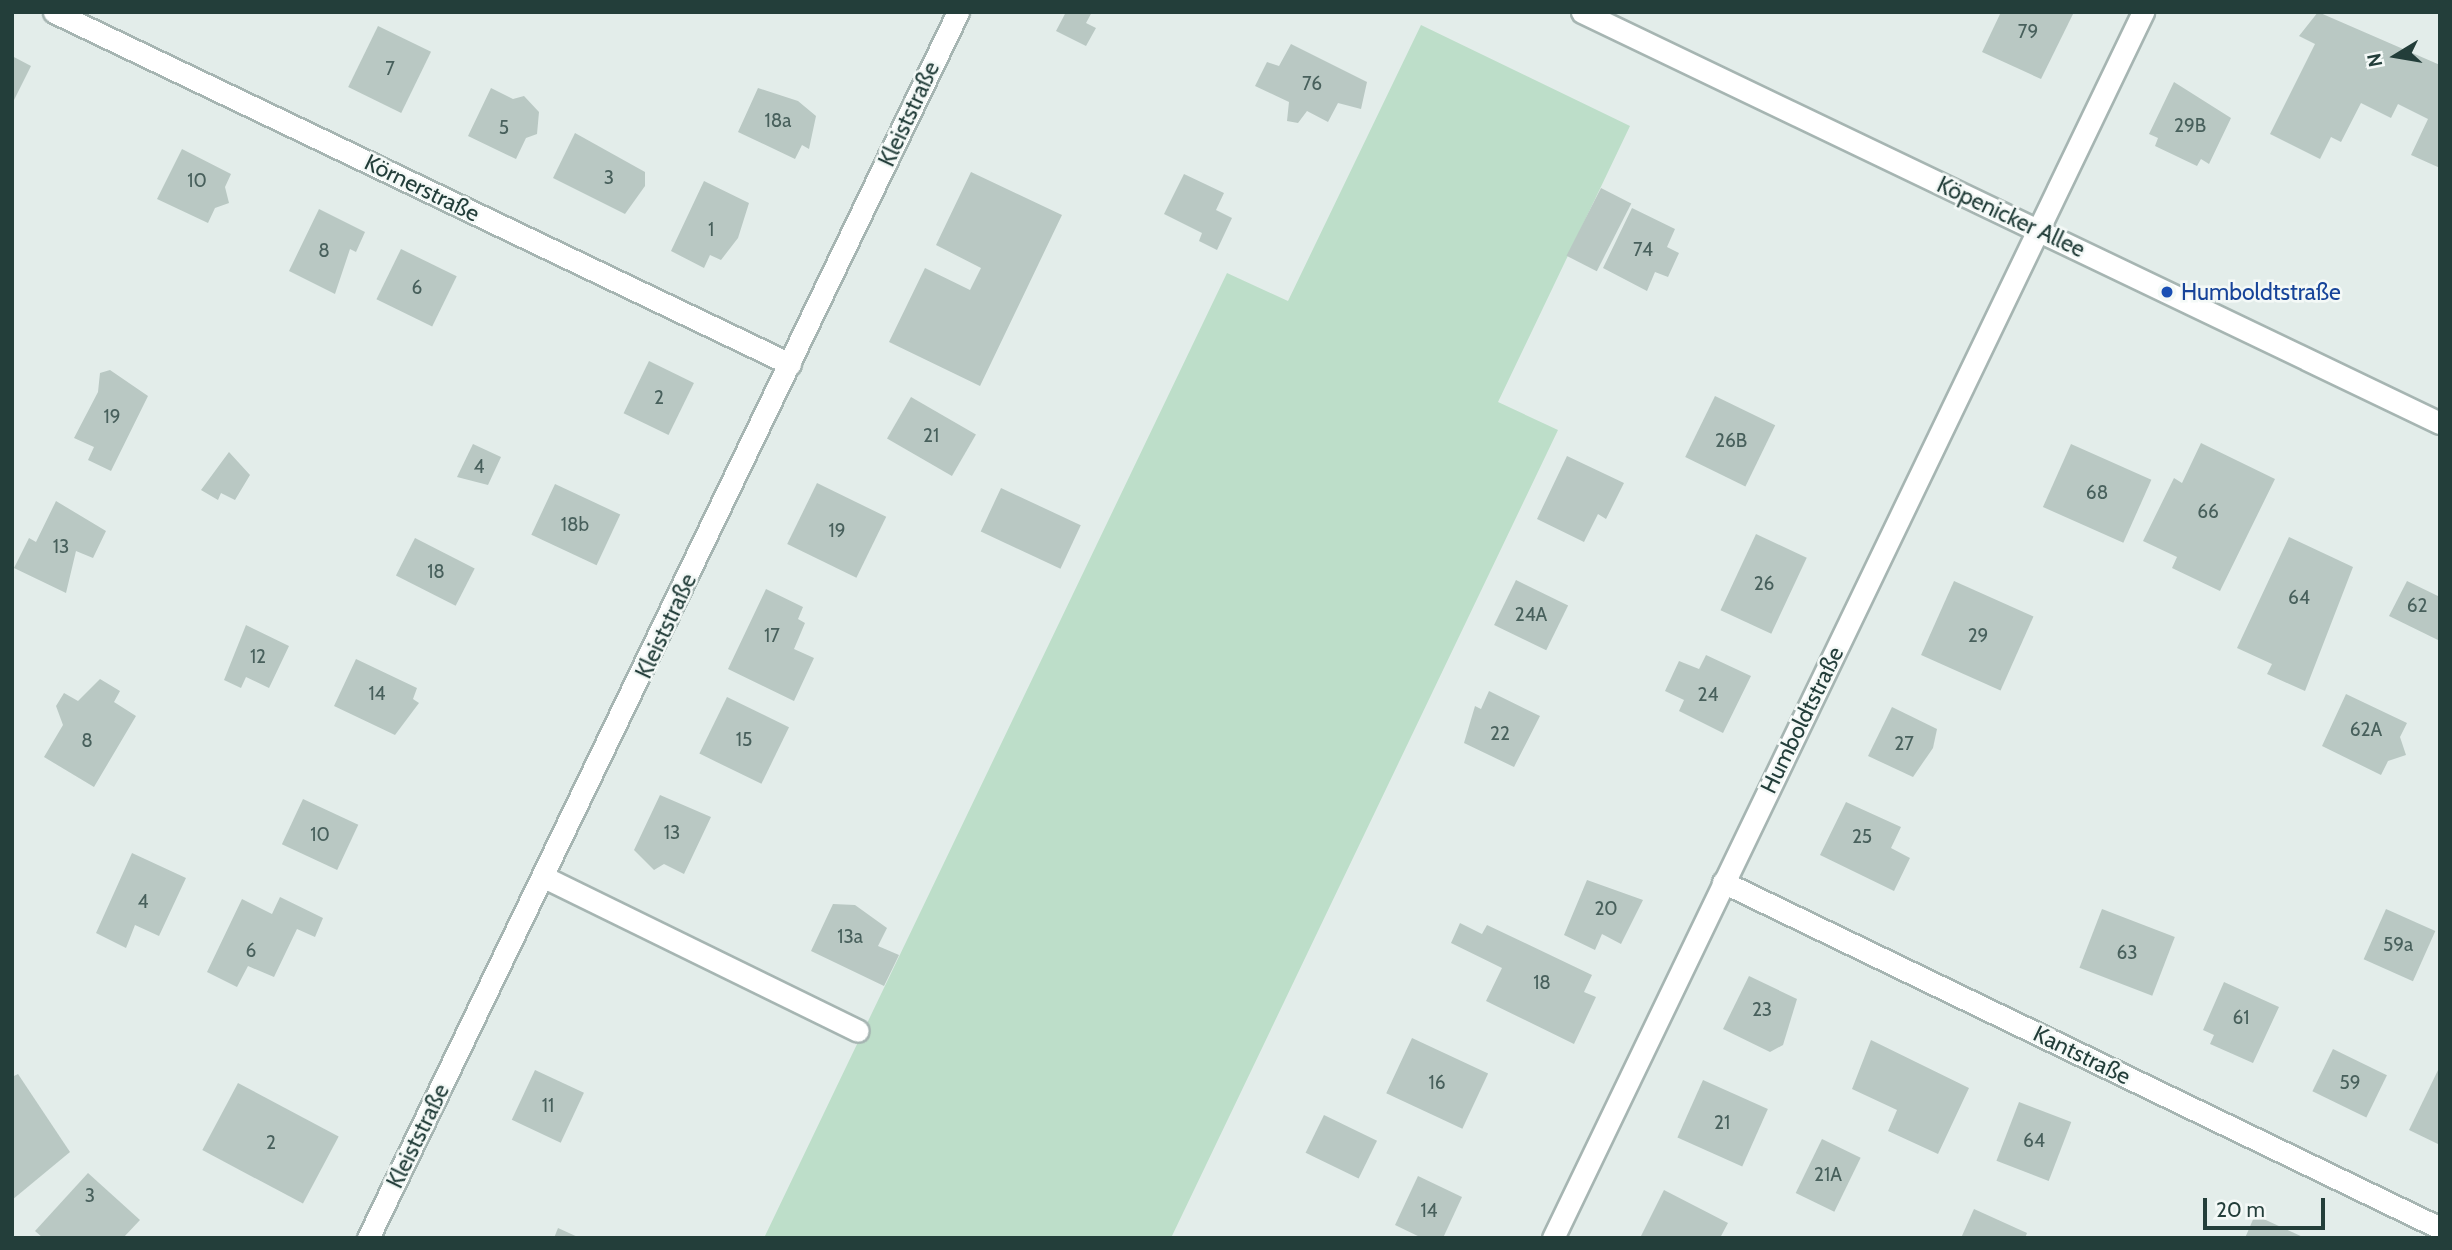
<!DOCTYPE html>
<html>
<head>
<meta charset="utf-8">
<style>
  body { margin:0 }
  #map { position:relative; width:2452px; height:1250px; overflow:hidden; background:#e3edea; font-family:Cabin,sans-serif }
  div>[style] { position:absolute }
  .green>* { inset:0; background:#bddec9 }
  .building>* { inset:0; background:#b9c8c3; transform-origin:0 0 }
  .roads { filter:drop-shadow(2px 0 #a6b5b2) drop-shadow(-2px 0 #a6b5b2) drop-shadow(0 2px #a6b5b2) drop-shadow(0 -2px #a6b5b2) }
  .service>* { height:21px; margin:-10.5px; padding:0 10.5px; transform-origin:10.5px; border-radius:10.5px; background:#fff }
  .minor>* { height:21px; margin:-10.5px; padding:0 10.5px; transform-origin:10.5px; border-radius:10.5px; background:#fff }
  .tertiary>* { height:21px; margin:-10.5px; padding:0 10.5px; transform-origin:10.5px; border-radius:10.5px; background:#fff }
  .dots>* { width:19px; height:19px; translate:-50% -50%; box-sizing:border-box; border:4px solid #f4f9f7; border-radius:50% }
  span { translate:-50% -50%; white-space:nowrap; text-align:center; line-height:1.15; -webkit-text-stroke:5px #f4f9f7; paint-order:stroke }
  .number-label { font-size:19px; color:#48605c }
  .number-label span { -webkit-text-stroke-width:0 }
  .street-label { font-size:23px; color:#233e3a }
  .transit-label { font-size:23px; color:#164399 }
  .left { translate:0 -50%; text-align:left }
  .frame { position:absolute; inset:0; border:14px solid #233e3a; pointer-events:none }
  .north { position:absolute; left:2361px; top:21px; width:70px; height:70px; -webkit-text-stroke:5px #f4f9f7; paint-order:stroke; rotate:259deg; font-size:19px; font-weight:700; line-height:28px; text-align:center; color:#233e3a }
  .north::after { content:''; display:block; margin:auto; width:24px; height:32px; background:#233e3a; clip-path:polygon(50% 0,100% 100%,50% 72%,0 100%) }
  .scale { position:absolute; left:2203px; top:1198px; width:122px; height:32px; box-sizing:border-box; border:4px solid #233e3a; border-top:0; padding-left:9px; font-size:21px; line-height:24px; white-space:nowrap; color:#233e3a; -webkit-text-stroke:5px #f4f9f7; paint-order:stroke }
</style>
</head>
<body>
<div id="map">
  <div class="green">
    <div style="clip-path:polygon(1421px 25px,1630px 126px,1498px 402px,1558px 430px,1171px 1238px,764px 1238px,1227px 273px,1288px 301px)"></div>
  </div>
  <div class="building">
    <div style="clip-path:polygon(1066px 12px,1092px 12px,1086px 23px,1096px 28px,1086px 46px,1056px 31px)"></div>
    <div style="clip-path:polygon(2001px 12px,2074px 12px,2041px 79px,1982px 52px)"></div>
    <div style="clip-path:polygon(2318px 12px,2440px 65px,2440px 168px,2411px 155px,2428px 119px,2398px 104px,2391px 118px,2361px 103px,2341px 142px,2331px 137px,2320px 159px,2270px 134px,2315px 44px,2299px 36px)"></div>
    <div style="left:378px;top:26px;width:59px;height:68px;rotate:26deg"></div>
    <div style="clip-path:polygon(1291px 44px,1367px 82px,1361px 109px,1338px 103px,1328px 122px,1307px 111px,1298px 123px,1287px 121px,1289px 102px,1255px 86px,1267px 62px,1279px 66px)"></div>
    <div style="clip-path:polygon(12px 56px,31px 66px,12px 104px)"></div>
    <div style="clip-path:polygon(2174px 82px,2231px 118px,2209px 164px,2201px 159px,2197px 166px,2155px 146px,2158px 138px,2149px 134px)"></div>
    <div style="clip-path:polygon(491px 88px,513px 99px,524px 96px,539px 112px,537px 134px,526px 138px,516px 159px,468px 136px)"></div>
    <div style="clip-path:polygon(758px 88px,798px 101px,816px 116px,809px 149px,802px 145px,795px 159px,738px 132px)"></div>
    <div style="clip-path:polygon(575px 133px,645px 172px,645px 186px,625px 214px,553px 178px)"></div>
    <div style="clip-path:polygon(182px 149px,231px 174px,225px 187px,229px 203px,215px 208px,208px 223px,157px 199px)"></div>
    <div style="clip-path:polygon(971px 172px,1062px 215px,980px 386px,889px 342px,925px 268px,970px 290px,981px 268px,936px 245px)"></div>
    <div style="clip-path:polygon(1184px 174px,1224px 193px,1216px 210px,1232px 218px,1217px 250px,1199px 241px,1202px 233px,1164px 214px)"></div>
    <div style="clip-path:polygon(704px 181px,749px 203px,738px 238px,721px 260px,710px 255px,704px 268px,671px 251px)"></div>
    <div style="left:1601px;top:188px;width:34px;height:76px;rotate:27deg"></div>
    <div style="clip-path:polygon(1632px 208px,1675px 229px,1667px 247px,1679px 253px,1668px 277px,1655px 272px,1647px 291px,1603px 268px)"></div>
    <div style="clip-path:polygon(319px 209px,365px 232px,356px 252px,350px 249px,335px 294px,289px 271px)"></div>
    <div style="left:401px;top:249px;width:62px;height:56px;rotate:26deg"></div>
    <div style="left:649px;top:361px;width:50px;height:58px;rotate:26deg"></div>
    <div style="clip-path:polygon(110px 370px,148px 396px,111px 471px,88px 460px,94px 447px,74px 438px,98px 392px,100px 373px)"></div>
    <div style="left:1715px;top:396px;width:67px;height:68px;rotate:26deg"></div>
    <div style="left:911px;top:397px;width:75px;height:48px;rotate:30deg"></div>
    <div style="clip-path:polygon(2201px 443px,2275px 479px,2220px 591px,2172px 568px,2177px 557px,2143px 541px,2174px 478px,2182px 483px)"></div>
    <div style="clip-path:polygon(473px 444px,501px 457px,488px 485px,457px 477px)"></div>
    <div style="left:2071px;top:444px;width:88px;height:69px;rotate:24deg"></div>
    <div style="clip-path:polygon(229px 452px,250px 475px,235px 500px,221px 493px,218px 500px,201px 490px)"></div>
    <div style="clip-path:polygon(1567px 456px,1624px 483px,1606px 519px,1598px 514px,1584px 542px,1537px 519px)"></div>
    <div style="left:817px;top:483px;width:77px;height:68px;rotate:26deg"></div>
    <div style="left:555px;top:484px;width:72px;height:56px;rotate:25deg"></div>
    <div style="left:1001px;top:488px;width:88px;height:48px;rotate:25deg"></div>
    <div style="clip-path:polygon(56px 501px,106px 531px,93px 558px,76px 551px,66px 593px,14px 568px,29px 538px,36px 542px)"></div>
    <div style="left:1756px;top:534px;width:56px;height:84px;rotate:25deg"></div>
    <div style="clip-path:polygon(2289px 537px,2353px 567px,2305px 691px,2267px 674px,2272px 664px,2237px 648px)"></div>
    <div style="left:415px;top:538px;width:67px;height:42px;rotate:27deg"></div>
    <div style="left:1516px;top:580px;width:58px;height:50px;rotate:26deg"></div>
    <div style="left:1954px;top:581px;width:87px;height:81px;rotate:24deg"></div>
    <div style="clip-path:polygon(2407px 581px,2440px 597px,2440px 641px,2389px 616px)"></div>
    <div style="clip-path:polygon(766px 589px,803px 607px,798px 619px,805px 623px,794px 649px,814px 658px,794px 701px,728px 669px)"></div>
    <div style="clip-path:polygon(246px 625px,289px 646px,269px 688px,246px 677px,241px 688px,224px 680px)"></div>
    <div style="clip-path:polygon(1706px 655px,1751px 676px,1723px 733px,1679px 711px,1684px 700px,1665px 691px,1679px 661px,1699px 669px)"></div>
    <div style="clip-path:polygon(356px 659px,417px 688px,413px 699px,419px 703px,395px 735px,334px 706px)"></div>
    <div style="clip-path:polygon(100px 679px,120px 691px,114px 702px,136px 716px,94px 787px,44px 757px,63px 725px,56px 706px,64px 693px,78px 701px)"></div>
    <div style="clip-path:polygon(1489px 691px,1540px 716px,1514px 767px,1464px 743px,1475px 706px,1481px 709px)"></div>
    <div style="clip-path:polygon(2346px 694px,2407px 723px,2400px 737px,2406px 755px,2388px 761px,2381px 775px,2322px 746px)"></div>
    <div style="left:727px;top:697px;width:69px;height:63px;rotate:26deg"></div>
    <div style="clip-path:polygon(1892px 707px,1937px 729px,1933px 748px,1913px 777px,1868px 756px)"></div>
    <div style="clip-path:polygon(660px 795px,711px 817px,684px 874px,664px 864px,654px 870px,634px 850px)"></div>
    <div style="left:303px;top:799px;width:61px;height:50px;rotate:25deg"></div>
    <div style="clip-path:polygon(1846px 802px,1901px 827px,1891px 848px,1910px 858px,1894px 891px,1820px 855px)"></div>
    <div style="clip-path:polygon(132px 853px,186px 878px,159px 936px,135px 925px,126px 948px,96px 933px)"></div>
    <div style="clip-path:polygon(1587px 880px,1643px 900px,1621px 944px,1602px 934px,1595px 950px,1564px 935px)"></div>
    <div style="clip-path:polygon(280px 897px,323px 918px,315px 937px,297px 929px,274px 977px,248px 966px,237px 987px,207px 972px,242px 899px,272px 914px)"></div>
    <div style="clip-path:polygon(833px 904px,855px 905px,887px 928px,878px 946px,899px 955px,884px 986px,811px 951px)"></div>
    <div style="left:2102px;top:909px;width:78px;height:63px;rotate:21deg"></div>
    <div style="left:2386px;top:909px;width:54px;height:55px;rotate:24deg"></div>
    <div style="clip-path:polygon(1460px 923px,1482px 934px,1487px 925px,1592px 975px,1584px 992px,1596px 997px,1574px 1044px,1486px 1001px,1502px 968px,1451px 943px)"></div>
    <div style="clip-path:polygon(1749px 976px,1797px 999px,1783px 1045px,1770px 1052px,1723px 1029px)"></div>
    <div style="clip-path:polygon(2224px 982px,2279px 1007px,2253px 1063px,2210px 1044px,2214px 1035px,2203px 1030px)"></div>
    <div style="left:1412px;top:1038px;width:84px;height:61px;rotate:25deg"></div>
    <div style="clip-path:polygon(1871px 1040px,1969px 1088px,1938px 1154px,1888px 1131px,1897px 1110px,1852px 1089px)"></div>
    <div style="left:2333px;top:1049px;width:60px;height:47px;rotate:26deg"></div>
    <div style="clip-path:polygon(2440px 1066px,2440px 1145px,2409px 1130px)"></div>
    <div style="left:535px;top:1070px;width:54px;height:55px;rotate:25deg"></div>
    <div style="clip-path:polygon(18px 1074px,70px 1152px,12px 1200px,12px 1077px)"></div>
    <div style="left:1703px;top:1080px;width:71px;height:63px;rotate:24deg"></div>
    <div style="left:238px;top:1083px;width:114px;height:76px;rotate:28deg"></div>
    <div style="left:2019px;top:1102px;width:56px;height:63px;rotate:21deg"></div>
    <div style="left:1324px;top:1115px;width:59px;height:42px;rotate:26deg"></div>
    <div style="left:1822px;top:1139px;width:43px;height:60px;rotate:26deg"></div>
    <div style="clip-path:polygon(88px 1173px,140px 1220px,123px 1238px,43px 1238px,35px 1231px)"></div>
    <div style="clip-path:polygon(1418px 1176px,1462px 1197px,1443px 1238px,1422px 1238px,1395px 1225px)"></div>
    <div style="clip-path:polygon(1664px 1190px,1728px 1223px,1720px 1238px,1640px 1238px)"></div>
    <div style="clip-path:polygon(1974px 1209px,2027px 1233px,2025px 1238px,1961px 1238px)"></div>
    <div style="clip-path:polygon(2255px 1215px,2305px 1238px,2245px 1238px)"></div>
    <div style="clip-path:polygon(558px 1228px,580px 1238px,554px 1238px)"></div>
  </div>
  <div class="roads">
    <div class="service">
      <div style="left:546px;top:878px;width:347px;rotate:26.1deg"></div>
    </div>
    <div class="minor">
      <div style="left:54px;top:12px;width:816px;rotate:25.56deg"></div>
      <div style="left:1723px;top:882px;width:796px;rotate:25.76deg"></div>
      <div style="left:368px;top:1238px;width:1361px;rotate:-64.3deg"></div>
      <div style="left:1553px;top:1238px;width:1361px;rotate:-64.3deg"></div>
    </div>
    <div class="tertiary">
      <div style="left:1582px;top:12px;width:951px;rotate:25.6deg"></div>
    </div>
  </div>
  <div class="dots">
    <div style="left:2167px;top:292px;background:#1a4fb4"></div>
  </div>
  <div class="number-label">
    <span style="left:2028px;top:32px">79</span>
    <span style="left:390px;top:69px">7</span>
    <span style="left:1312px;top:84px">76</span>
    <span style="left:778px;top:121px">18a</span>
    <span style="left:2190px;top:126px">29B</span>
    <span style="left:504px;top:128px">5</span>
    <span style="left:609px;top:178px">3</span>
    <span style="left:197px;top:181px">10</span>
    <span style="left:711px;top:230px">1</span>
    <span style="left:1643px;top:250px">74</span>
    <span style="left:324px;top:251px">8</span>
    <span style="left:417px;top:288px">6</span>
    <span style="left:659px;top:398px">2</span>
    <span style="left:112px;top:417px">19</span>
    <span style="left:931px;top:436px">21</span>
    <span style="left:1731px;top:441px">26B</span>
    <span style="left:479px;top:467px">4</span>
    <span style="left:2097px;top:493px">68</span>
    <span style="left:2208px;top:512px">66</span>
    <span style="left:575px;top:525px">18b</span>
    <span style="left:837px;top:531px">19</span>
    <span style="left:61px;top:547px">13</span>
    <span style="left:436px;top:572px">18</span>
    <span style="left:1764px;top:584px">26</span>
    <span style="left:2299px;top:598px">64</span>
    <span style="left:2417px;top:606px">62</span>
    <span style="left:1531px;top:615px">24A</span>
    <span style="left:772px;top:636px">17</span>
    <span style="left:1978px;top:636px">29</span>
    <span style="left:258px;top:657px">12</span>
    <span style="left:377px;top:694px">14</span>
    <span style="left:1708px;top:695px">24</span>
    <span style="left:2366px;top:730px">62A</span>
    <span style="left:1500px;top:734px">22</span>
    <span style="left:744px;top:740px">15</span>
    <span style="left:87px;top:741px">8</span>
    <span style="left:1904px;top:744px">27</span>
    <span style="left:672px;top:833px">13</span>
    <span style="left:320px;top:835px">10</span>
    <span style="left:1862px;top:837px">25</span>
    <span style="left:143px;top:902px">4</span>
    <span style="left:1606px;top:909px">20</span>
    <span style="left:850px;top:937px">13a</span>
    <span style="left:2398px;top:945px">59a</span>
    <span style="left:251px;top:951px">6</span>
    <span style="left:2127px;top:953px">63</span>
    <span style="left:1542px;top:983px">18</span>
    <span style="left:1762px;top:1010px">23</span>
    <span style="left:2241px;top:1018px">61</span>
    <span style="left:1437px;top:1083px">16</span>
    <span style="left:2350px;top:1083px">59</span>
    <span style="left:548px;top:1106px">11</span>
    <span style="left:1722px;top:1123px">21</span>
    <span style="left:2034px;top:1141px">64</span>
    <span style="left:271px;top:1143px">2</span>
    <span style="left:1828px;top:1175px">21A</span>
    <span style="left:90px;top:1196px">3</span>
    <span style="left:1429px;top:1211px">14</span>
  </div>
  <div class="street-label">
    <span style="left:909px;top:114px;rotate:-65deg">Kleiststraße</span>
    <span style="left:422px;top:188px;rotate:26deg">Körnerstraße</span>
    <span style="left:2011px;top:217px;rotate:25deg">Köpenicker Allee</span>
    <span style="left:666px;top:626px;rotate:-65deg">Kleiststraße</span>
    <span style="left:1802px;top:720px;rotate:-64deg">Humboldtstraße</span>
    <span style="left:2082px;top:1055px;rotate:26deg">Kantstraße</span>
    <span style="left:418px;top:1136px;rotate:-64deg">Kleiststraße</span>
  </div>
  <div class="transit-label">
    <span class="left" style="left:2181px;top:292px">Humboldtstraße</span>
  </div>
  <div class="frame"></div>
  <div class="north">N</div>
  <div class="scale">20 m</div>
</div>
</body>
</html>
